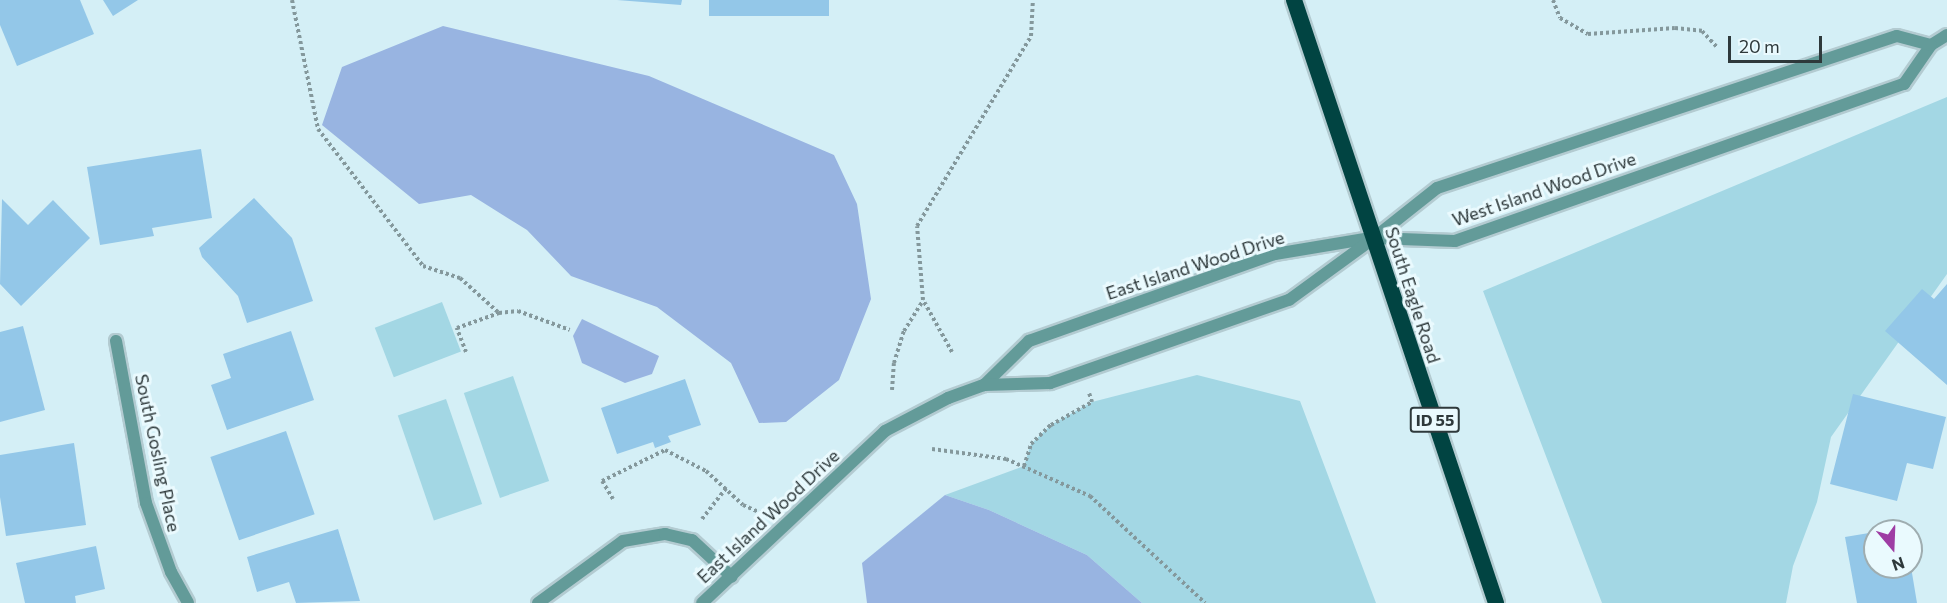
<!DOCTYPE html>
<html>
<head>
<meta charset="utf-8">
<style>
  body { margin:0 }
  #map { position:relative; width:1947px; height:603px; overflow:hidden; background:#d4eff6; font-family:Commissioner,sans-serif }
  div>[style] { position:absolute }
  .green>* { inset:0; background:#a3d7e4; transform-origin:0 0 }
  .water>* { inset:0; background:#98b4e1 }
  .building>* { inset:0; background:#93c7e8; transform-origin:0 0 }
  .path>* { height:4px; margin-top:-2px; transform-origin:0; background:repeating-linear-gradient(90deg,#84989c 0 3px,transparent 0 6px) }
  .roads { filter:drop-shadow(2px 0 #b3cbd1) drop-shadow(-2px 0 #b3cbd1) drop-shadow(0 2px #b3cbd1) drop-shadow(0 -2px #b3cbd1) }
  .service>* { height:12px; margin:-6px; padding:0 6px; transform-origin:6px; border-radius:6px; background:#639b99 }
  .minor>* { height:12px; margin:-6px; padding:0 6px; transform-origin:6px; border-radius:6px; background:#639b99 }
  .tertiary>* { height:12px; margin:-6px; padding:0 6px; transform-origin:6px; border-radius:6px; background:#639b99 }
  .trunk>* { height:16px; margin:-8px; padding:0 8px; transform-origin:8px; border-radius:8px; background:#014442 }
  span { translate:-50% -50%; white-space:nowrap; text-align:center; line-height:1.15; -webkit-text-stroke:6px #eafafe; paint-order:stroke }
  .shield-label span { padding:2px 4px; background:#eafafe; border:2px solid; border-radius:4px; -webkit-text-stroke-width:0 }
  .shield-label { font-size:16px; color:#2e393b; font-weight:700 }
  .street-label { font-size:18px; color:#2e393b }
  .north { position:absolute; left:1863px; top:519px; width:60px; height:60px; box-sizing:border-box; background:#eafafe; border:2px solid #9fadb0; border-radius:50%; rotate:161deg; font-size:16px; font-weight:700; line-height:24px; text-align:center; color:#2e393b }
  .north::after { content:''; display:block; margin:auto; width:21px; height:27px; background:#9e3da4; clip-path:polygon(50% 0,100% 100%,50% 72%,0 100%) }
  .scale { position:absolute; left:1728px; top:36px; width:94px; height:27px; box-sizing:border-box; border:3px solid #2e393b; border-top:0; padding-left:8px; font-size:18px; line-height:21px; white-space:nowrap; color:#2e393b; -webkit-text-stroke:4px #eafafe; paint-order:stroke }
</style>
</head>
<body>
<div id="map">
  <div class="green">
    <div style="clip-path:polygon(1947px 97px,1947px 274px,1831px 437px,1817px 502px,1793px 566px,1786px 603px,1602px 603px,1483px 291px)"></div>
    <div style="left:442px;top:302px;width:53px;height:72px;rotate:69deg"></div>
    <div style="clip-path:polygon(1197px 375px,1300px 401px,1376px 603px,1142px 603px,1087px 555px,989px 510px,945px 495px,1024px 466px,1031px 444px,1051px 425px,1092px 402px)"></div>
    <div style="left:513px;top:376px;width:111px;height:52px;rotate:71deg"></div>
    <div style="left:446px;top:399px;width:111px;height:51px;rotate:71deg"></div>
  </div>
  <div class="water">
    <div style="clip-path:polygon(443px 26px,649px 76px,834px 155px,857px 204px,871px 299px,839px 380px,786px 422px,759px 423px,731px 363px,657px 307px,571px 276px,527px 230px,471px 195px,419px 204px,322px 125px,342px 67px)"></div>
    <div style="clip-path:polygon(582px 319px,659px 356px,652px 374px,625px 383px,582px 363px,573px 336px)"></div>
    <div style="clip-path:polygon(945px 495px,989px 510px,1087px 555px,1142px 603px,867px 603px,862px 563px)"></div>
  </div>
  <div class="building">
    <div style="clip-path:polygon(0 0,80px 0,94px 34px,17px 66px,0 25px)"></div>
    <div style="clip-path:polygon(103px 0,138px 0,113px 16px)"></div>
    <div style="clip-path:polygon(617px 0,682px 0,681px 5px)"></div>
    <div style="left:709px;top:0;width:120px;height:16px"></div>
    <div style="clip-path:polygon(201px 149px,212px 218px,152px 228px,154px 236px,100px 245px,87px 167px)"></div>
    <div style="clip-path:polygon(254px 198px,292px 238px,313px 301px,247px 323px,238px 296px,202px 257px,199px 248px)"></div>
    <div style="clip-path:polygon(2px 199px,28px 225px,53px 200px,90px 238px,21px 306px,0 284px)"></div>
    <div style="clip-path:polygon(1947px 284px,1947px 385px,1885px 331px,1922px 289px,1934px 299px)"></div>
    <div style="clip-path:polygon(23px 326px,45px 410px,0 422px,0 332px)"></div>
    <div style="clip-path:polygon(291px 331px,314px 400px,227px 430px,211px 385px,231px 378px,223px 354px)"></div>
    <div style="clip-path:polygon(685px 379px,701px 425px,668px 436px,671px 442px,655px 448px,653px 442px,617px 454px,601px 408px)"></div>
    <div style="clip-path:polygon(1853px 394px,1946px 417px,1933px 469px,1907px 463px,1897px 501px,1830px 484px)"></div>
    <div style="left:286px;top:431px;width:88px;height:80px;rotate:71deg"></div>
    <div style="clip-path:polygon(74px 443px,86px 525px,6px 536px,0 497px,0 455px)"></div>
    <div style="clip-path:polygon(338px 529px,360px 601px,296px 603px,289px 582px,257px 592px,247px 557px)"></div>
    <div style="clip-path:polygon(1875px 532px,1875px 567px,1911px 567px,1917px 603px,1857px 603px,1845px 537px)"></div>
    <div style="clip-path:polygon(96px 546px,105px 589px,75px 596px,76px 603px,25px 603px,16px 563px)"></div>
  </div>
  <div class="path">
    <div style="left:292px;top:0;width:132px;rotate:78.6deg"></div>
    <div style="left:318px;top:129px;width:173px;rotate:52.5deg"></div>
    <div style="left:423px;top:266px;width:39px;rotate:18deg"></div>
    <div style="left:460px;top:278px;width:52px;rotate:41.9deg"></div>
    <div style="left:499px;top:313px;width:19px;rotate:-6deg"></div>
    <div style="left:518px;top:311px;width:55px;rotate:20.1deg"></div>
    <div style="left:1553px;top:0;width:19px;rotate:69deg"></div>
    <div style="left:1560px;top:18px;width:32px;rotate:30deg"></div>
    <div style="left:1588px;top:34px;width:87px;rotate:-3.9deg"></div>
    <div style="left:1675px;top:28px;width:27px;rotate:6deg"></div>
    <div style="left:1702px;top:31px;width:22px;rotate:47deg"></div>
    <div style="left:466px;top:352px;width:26px;rotate:-111deg"></div>
    <div style="left:457px;top:328px;width:45px;rotate:-19.7deg"></div>
    <div style="left:952px;top:352px;width:60px;rotate:-119.1deg"></div>
    <div style="left:923px;top:300px;width:74px;rotate:-94.6deg"></div>
    <div style="left:917px;top:226px;width:222px;rotate:-59deg"></div>
    <div style="left:1031px;top:36px;width:36px;rotate:-87deg"></div>
    <div style="left:892px;top:390px;width:27px;rotate:-86deg"></div>
    <div style="left:894px;top:363px;width:34px;rotate:-73deg"></div>
    <div style="left:904px;top:331px;width:36px;rotate:-58deg"></div>
    <div style="left:932px;top:449px;width:75px;rotate:7.7deg"></div>
    <div style="left:1006px;top:459px;width:92px;rotate:23.8deg"></div>
    <div style="left:1090px;top:496px;width:157px;rotate:42.9deg"></div>
    <div style="left:1024px;top:466px;width:23px;rotate:-72deg"></div>
    <div style="left:1031px;top:444px;width:28px;rotate:-44deg"></div>
    <div style="left:1051px;top:425px;width:47px;rotate:-29.3deg"></div>
    <div style="left:1092px;top:402px;width:9px;rotate:-108deg"></div>
    <div style="left:613px;top:499px;width:21px;rotate:-121deg"></div>
    <div style="left:602px;top:481px;width:70px;rotate:-26.2deg"></div>
    <div style="left:665px;top:450px;width:46px;rotate:27.1deg"></div>
    <div style="left:706px;top:471px;width:50px;rotate:42.6deg"></div>
    <div style="left:743px;top:505px;width:20px;rotate:24deg"></div>
    <div style="left:702px;top:519px;width:39px;rotate:-52deg"></div>
  </div>
  <div class="roads">
    <div class="service">
      <div style="left:538px;top:603px;width:105px;rotate:-36.1deg"></div>
      <div style="left:623px;top:541px;width:43px;rotate:-9.5deg"></div>
      <div style="left:665px;top:534px;width:28px;rotate:13deg"></div>
      <div style="left:692px;top:540px;width:54px;rotate:42.8deg"></div>
    </div>
    <div class="minor">
      <div style="left:1374px;top:238px;width:81px;rotate:2.1deg"></div>
      <div style="left:1455px;top:241px;width:476px;rotate:-19.3deg"></div>
      <div style="left:1904px;top:84px;width:47px;rotate:-55.3deg"></div>
      <div style="left:1931px;top:45px;width:19px;rotate:-32deg"></div>
      <div style="left:1374px;top:238px;width:80px;rotate:-38.4deg"></div>
      <div style="left:1437px;top:188px;width:484px;rotate:-18.3deg"></div>
      <div style="left:1897px;top:36px;width:35px;rotate:15deg"></div>
      <div style="left:116px;top:341px;width:165px;rotate:79.5deg"></div>
      <div style="left:146px;top:503px;width:73px;rotate:70.1deg"></div>
      <div style="left:171px;top:572px;width:35px;rotate:61deg"></div>
    </div>
    <div class="tertiary">
      <div style="left:984px;top:385px;width:63px;rotate:-44.4deg"></div>
      <div style="left:1029px;top:341px;width:261px;rotate:-19.5deg"></div>
      <div style="left:1275px;top:254px;width:97px;rotate:-9.5deg"></div>
      <div style="left:702px;top:603px;width:251px;rotate:-43.2deg"></div>
      <div style="left:885px;top:431px;width:71px;rotate:-27.6deg"></div>
      <div style="left:948px;top:398px;width:38px;rotate:-20deg"></div>
      <div style="left:984px;top:385px;width:66px;rotate:-1.7deg"></div>
      <div style="left:1050px;top:383px;width:253px;rotate:-19.2deg"></div>
      <div style="left:1289px;top:300px;width:105px;rotate:-36.1deg"></div>
    </div>
    <div class="trunk">
      <div style="left:1294px;top:0;width:636px;rotate:71.48deg"></div>
    </div>
  </div>
  <div class="shield-label">
    <span style="left:1435px;top:420px">ID 55</span>
  </div>
  <div class="street-label">
    <span style="left:1544px;top:189px;rotate:-19deg">West Island Wood Drive</span>
    <span style="left:1195px;top:265px;rotate:-18deg">East Island Wood Drive</span>
    <span style="left:1413px;top:295px;rotate:72deg">South Eagle Road</span>
    <span style="left:158px;top:453px;rotate:78deg">South Gosling Place</span>
    <span style="left:768px;top:516px;rotate:-43deg">East Island Wood Drive</span>
  </div>
  <div class="north">N</div>
  <div class="scale">20 m</div>
</div>
</body>
</html>
